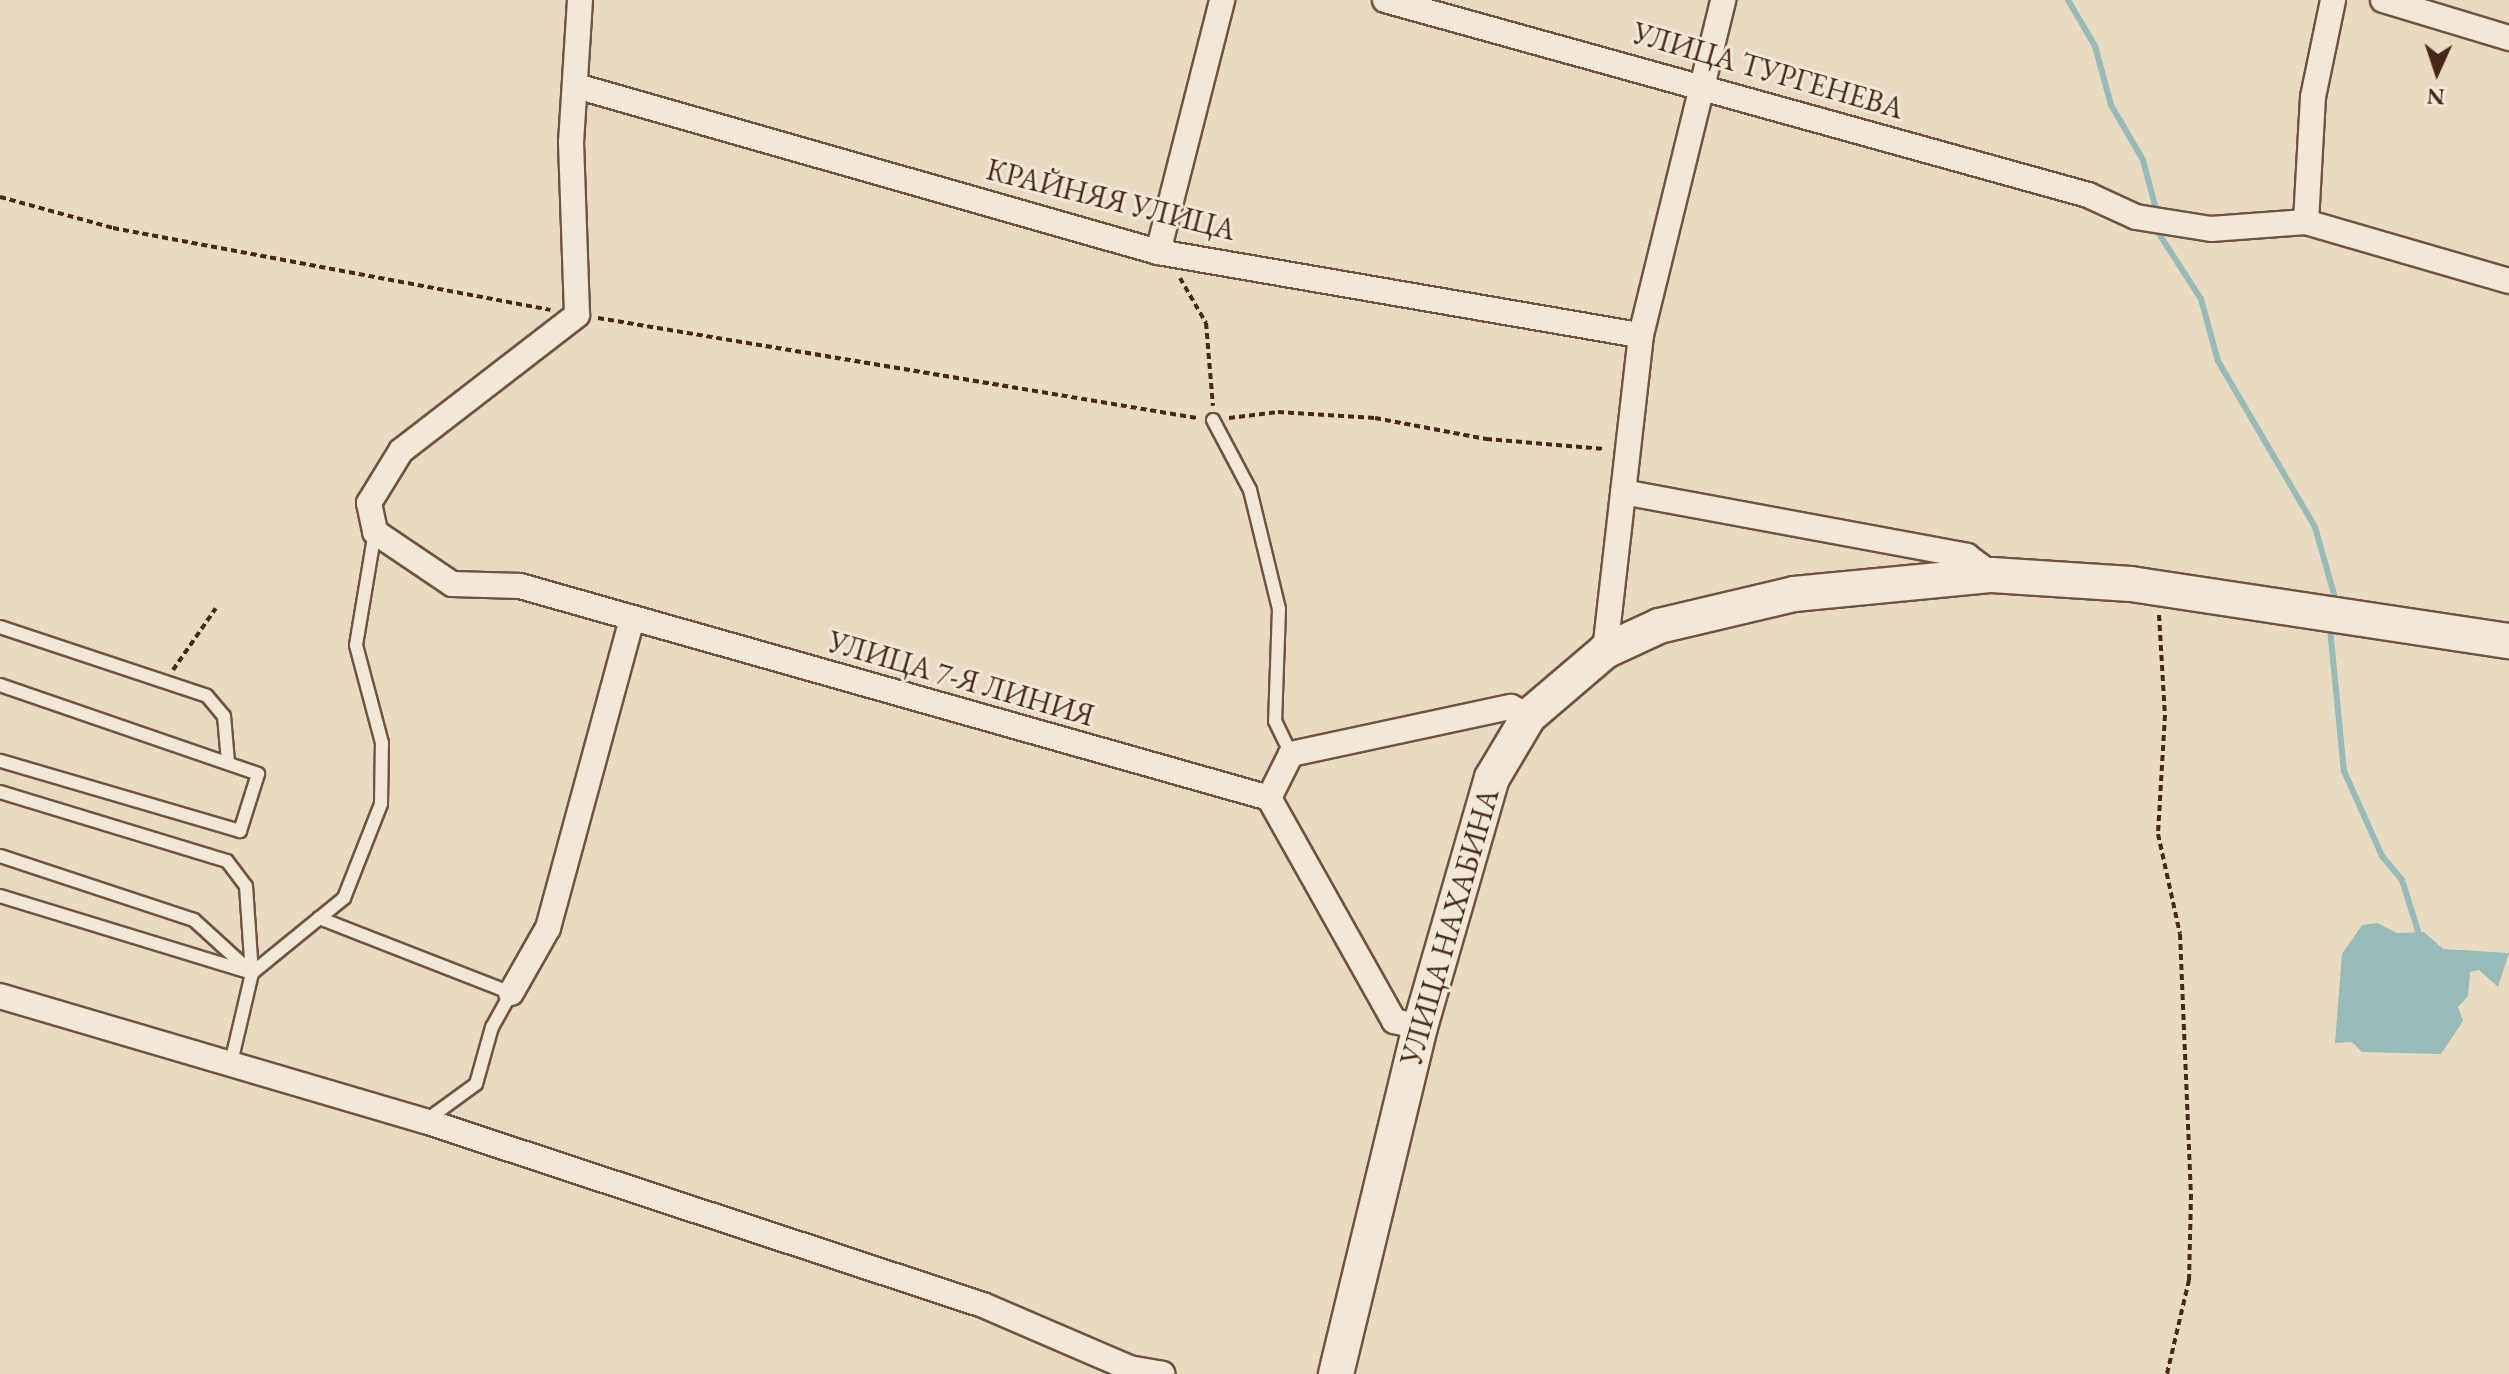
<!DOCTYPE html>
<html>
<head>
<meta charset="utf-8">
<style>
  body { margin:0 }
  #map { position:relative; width:2509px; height:1374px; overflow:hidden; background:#e9dbc2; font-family:"EB Garamond",serif }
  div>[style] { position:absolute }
  .water>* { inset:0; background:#98bab8 }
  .stream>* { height:6px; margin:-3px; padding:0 3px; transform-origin:3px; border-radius:3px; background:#98bab8 }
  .path>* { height:4px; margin-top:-2px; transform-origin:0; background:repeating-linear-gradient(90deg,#472716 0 6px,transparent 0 10px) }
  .roads { filter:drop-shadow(2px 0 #705441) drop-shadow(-2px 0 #705441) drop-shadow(0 2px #705441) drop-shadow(0 -2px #705441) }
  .lane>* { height:12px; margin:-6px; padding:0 6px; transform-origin:6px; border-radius:6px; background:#f1e8d7 }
  .street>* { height:24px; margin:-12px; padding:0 12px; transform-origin:12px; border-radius:12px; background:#f1e8d7 }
  .secondary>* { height:34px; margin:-17px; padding:0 17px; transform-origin:17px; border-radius:17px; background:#f1e8d7 }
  span { translate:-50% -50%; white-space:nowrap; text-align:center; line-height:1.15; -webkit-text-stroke:6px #f1e8d7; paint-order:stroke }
  .street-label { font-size:30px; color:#472716 }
  .north { position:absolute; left:2397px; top:32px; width:80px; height:80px; -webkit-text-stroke:6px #f1e8d7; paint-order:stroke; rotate:183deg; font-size:22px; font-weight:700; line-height:32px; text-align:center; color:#472716 }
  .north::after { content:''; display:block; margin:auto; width:28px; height:36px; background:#472716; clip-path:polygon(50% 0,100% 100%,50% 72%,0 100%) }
</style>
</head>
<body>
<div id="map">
  <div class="water">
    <div style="clip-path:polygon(2377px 923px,2397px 933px,2424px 932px,2443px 949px,2509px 953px,2498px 987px,2479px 970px,2470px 972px,2468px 996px,2458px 1007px,2463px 1021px,2441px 1054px,2362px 1052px,2352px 1042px,2335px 1043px,2342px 954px,2362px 925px)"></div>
  </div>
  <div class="stream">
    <div style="left:2068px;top:0;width:53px;rotate:59.6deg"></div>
    <div style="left:2095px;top:46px;width:61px;rotate:74.8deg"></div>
    <div style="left:2111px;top:105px;width:64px;rotate:59.8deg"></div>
    <div style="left:2143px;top:160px;width:55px;rotate:75.2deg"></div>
    <div style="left:2156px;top:229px;width:83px;rotate:57.3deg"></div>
    <div style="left:2201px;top:299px;width:64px;rotate:74.7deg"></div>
    <div style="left:2218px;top:361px;width:192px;rotate:59.7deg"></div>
    <div style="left:2315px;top:527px;width:70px;rotate:74.2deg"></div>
    <div style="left:2330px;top:629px;width:143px;rotate:84.4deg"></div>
    <div style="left:2344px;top:771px;width:93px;rotate:65.9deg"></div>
    <div style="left:2382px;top:856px;width:31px;rotate:50deg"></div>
    <div style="left:2402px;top:880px;width:53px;rotate:72.6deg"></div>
  </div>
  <div class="path">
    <div style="left:0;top:197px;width:117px;rotate:15.3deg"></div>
    <div style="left:113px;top:228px;width:445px;rotate:10.6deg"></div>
    <div style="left:1180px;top:278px;width:52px;rotate:60deg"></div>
    <div style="left:1206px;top:323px;width:83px;rotate:85.2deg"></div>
    <div style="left:598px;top:318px;width:607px;rotate:9.48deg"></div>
    <div style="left:1229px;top:418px;width:49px;rotate:-7deg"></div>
    <div style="left:1278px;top:412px;width:97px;rotate:3.5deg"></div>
    <div style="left:1375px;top:418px;width:113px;rotate:10.7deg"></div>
    <div style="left:1486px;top:439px;width:119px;rotate:4.8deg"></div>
    <div style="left:2159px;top:615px;width:100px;rotate:86.6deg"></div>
    <div style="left:2165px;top:715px;width:119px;rotate:93.4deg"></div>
    <div style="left:2158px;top:834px;width:102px;rotate:77.6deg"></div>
    <div style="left:2180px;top:934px;width:260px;rotate:87.6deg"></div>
    <div style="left:2191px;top:1194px;width:86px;rotate:91.3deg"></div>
    <div style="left:2189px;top:1280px;width:97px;rotate:103.2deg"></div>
    <div style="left:173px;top:670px;width:75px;rotate:-55.3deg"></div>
  </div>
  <div class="roads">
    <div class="lane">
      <div style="left:1213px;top:420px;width:79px;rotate:62.1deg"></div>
      <div style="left:1250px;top:490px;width:122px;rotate:76.3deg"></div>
      <div style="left:1279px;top:609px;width:112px;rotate:92deg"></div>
      <div style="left:1275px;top:721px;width:37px;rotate:64deg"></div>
      <div style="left:0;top:627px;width:218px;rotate:18.4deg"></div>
      <div style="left:207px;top:696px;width:26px;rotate:50deg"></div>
      <div style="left:224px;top:716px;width:46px;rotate:85deg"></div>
      <div style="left:0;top:685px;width:273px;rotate:19deg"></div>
      <div style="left:258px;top:774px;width:60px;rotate:107.5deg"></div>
      <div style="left:240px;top:831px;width:250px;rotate:-163.7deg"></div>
      <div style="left:0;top:792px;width:237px;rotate:16.9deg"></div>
      <div style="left:227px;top:861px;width:31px;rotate:53deg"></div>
      <div style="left:246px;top:886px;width:87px;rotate:86.1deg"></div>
      <div style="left:252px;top:973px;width:79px;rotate:-137.6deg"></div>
      <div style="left:194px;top:920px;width:204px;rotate:-161.7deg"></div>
      <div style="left:0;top:896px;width:260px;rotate:17deg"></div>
      <div style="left:319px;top:918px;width:206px;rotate:21.3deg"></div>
      <div style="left:511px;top:993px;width:39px;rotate:119deg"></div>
      <div style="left:492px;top:1027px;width:59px;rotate:105.7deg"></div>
      <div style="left:476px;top:1084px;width:63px;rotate:144deg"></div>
      <div style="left:230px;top:1067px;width:97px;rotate:-76.8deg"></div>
      <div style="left:252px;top:973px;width:119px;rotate:-39.2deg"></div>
      <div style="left:344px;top:898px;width:101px;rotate:-68.5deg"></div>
      <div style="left:381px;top:804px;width:61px;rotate:-89.1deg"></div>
      <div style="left:382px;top:743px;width:101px;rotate:-104.9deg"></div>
      <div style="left:356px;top:645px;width:115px;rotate:-80.5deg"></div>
    </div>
    <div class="street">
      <div style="left:580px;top:0;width:142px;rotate:93.6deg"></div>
      <div style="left:571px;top:142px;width:173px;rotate:88deg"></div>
      <div style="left:577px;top:315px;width:222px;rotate:142.3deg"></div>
      <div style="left:401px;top:451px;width:61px;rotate:121.6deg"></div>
      <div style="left:369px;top:503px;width:30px;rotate:78deg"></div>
      <div style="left:375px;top:532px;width:93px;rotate:34deg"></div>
      <div style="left:452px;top:584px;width:68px;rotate:1.7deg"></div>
      <div style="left:520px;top:586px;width:778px;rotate:15.8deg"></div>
      <div style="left:1269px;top:798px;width:256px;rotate:60.7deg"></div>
      <div style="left:1394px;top:1021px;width:27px;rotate:13deg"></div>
      <div style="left:1385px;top:0;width:730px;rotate:15.5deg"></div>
      <div style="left:2088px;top:195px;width:53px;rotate:24.6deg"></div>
      <div style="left:2136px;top:217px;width:76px;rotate:9.1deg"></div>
      <div style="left:2211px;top:229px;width:95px;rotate:-4.2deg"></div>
      <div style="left:2306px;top:222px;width:211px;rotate:16.2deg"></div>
      <div style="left:2383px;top:0;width:132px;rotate:16.8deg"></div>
      <div style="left:576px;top:86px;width:605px;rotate:15.92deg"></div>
      <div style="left:1158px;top:252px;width:490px;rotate:9.8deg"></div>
      <div style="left:2306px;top:222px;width:125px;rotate:-86.8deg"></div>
      <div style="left:2313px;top:97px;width:99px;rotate:-78.3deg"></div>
      <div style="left:1158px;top:252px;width:260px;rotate:-75.7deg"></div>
      <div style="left:1623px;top:492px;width:350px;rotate:10.5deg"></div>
      <div style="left:1967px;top:556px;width:31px;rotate:37deg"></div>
      <div style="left:1605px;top:651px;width:318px;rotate:-83.5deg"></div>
      <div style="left:1641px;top:335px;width:345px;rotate:-76.2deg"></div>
      <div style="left:1269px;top:798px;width:49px;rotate:-63.4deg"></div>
      <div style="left:1291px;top:754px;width:225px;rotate:-12.1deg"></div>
      <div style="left:1511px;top:707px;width:20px;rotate:27deg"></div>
      <div style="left:511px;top:993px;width:75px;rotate:-60.4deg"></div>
      <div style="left:548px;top:928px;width:320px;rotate:-74.8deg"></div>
      <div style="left:0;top:996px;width:443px;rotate:16.4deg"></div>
      <div style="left:425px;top:1121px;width:588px;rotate:18.25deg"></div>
      <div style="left:983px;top:1305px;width:159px;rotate:23.3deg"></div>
      <div style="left:1129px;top:1368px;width:34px;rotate:10deg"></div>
    </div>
    <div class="secondary">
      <div style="left:1336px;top:1374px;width:357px;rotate:-76.4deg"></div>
      <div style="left:1420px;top:1027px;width:259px;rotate:-73.9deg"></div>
      <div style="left:1492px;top:778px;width:72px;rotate:-59.2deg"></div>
      <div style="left:1529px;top:716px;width:100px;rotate:-40.5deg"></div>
      <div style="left:1605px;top:651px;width:60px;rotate:-24.8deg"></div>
      <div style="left:1659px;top:626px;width:139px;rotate:-13.3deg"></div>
      <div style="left:1794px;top:594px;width:199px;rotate:-5.5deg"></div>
      <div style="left:1992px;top:575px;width:139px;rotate:3.7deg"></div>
      <div style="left:2131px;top:584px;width:382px;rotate:8.6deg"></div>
    </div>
  </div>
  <div class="street-label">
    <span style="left:1768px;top:71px;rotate:16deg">УЛИЦА ТУРГЕНЕВА</span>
    <span style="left:1111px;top:200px;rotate:14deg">КРАЙНЯЯ УЛИЦА</span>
    <span style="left:961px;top:679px;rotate:16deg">УЛИЦА 7-Я ЛИНИЯ</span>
    <span style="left:1450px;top:927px;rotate:-74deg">УЛИЦА НАХАБИНА</span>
  </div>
  <div class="north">N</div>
</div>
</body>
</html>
